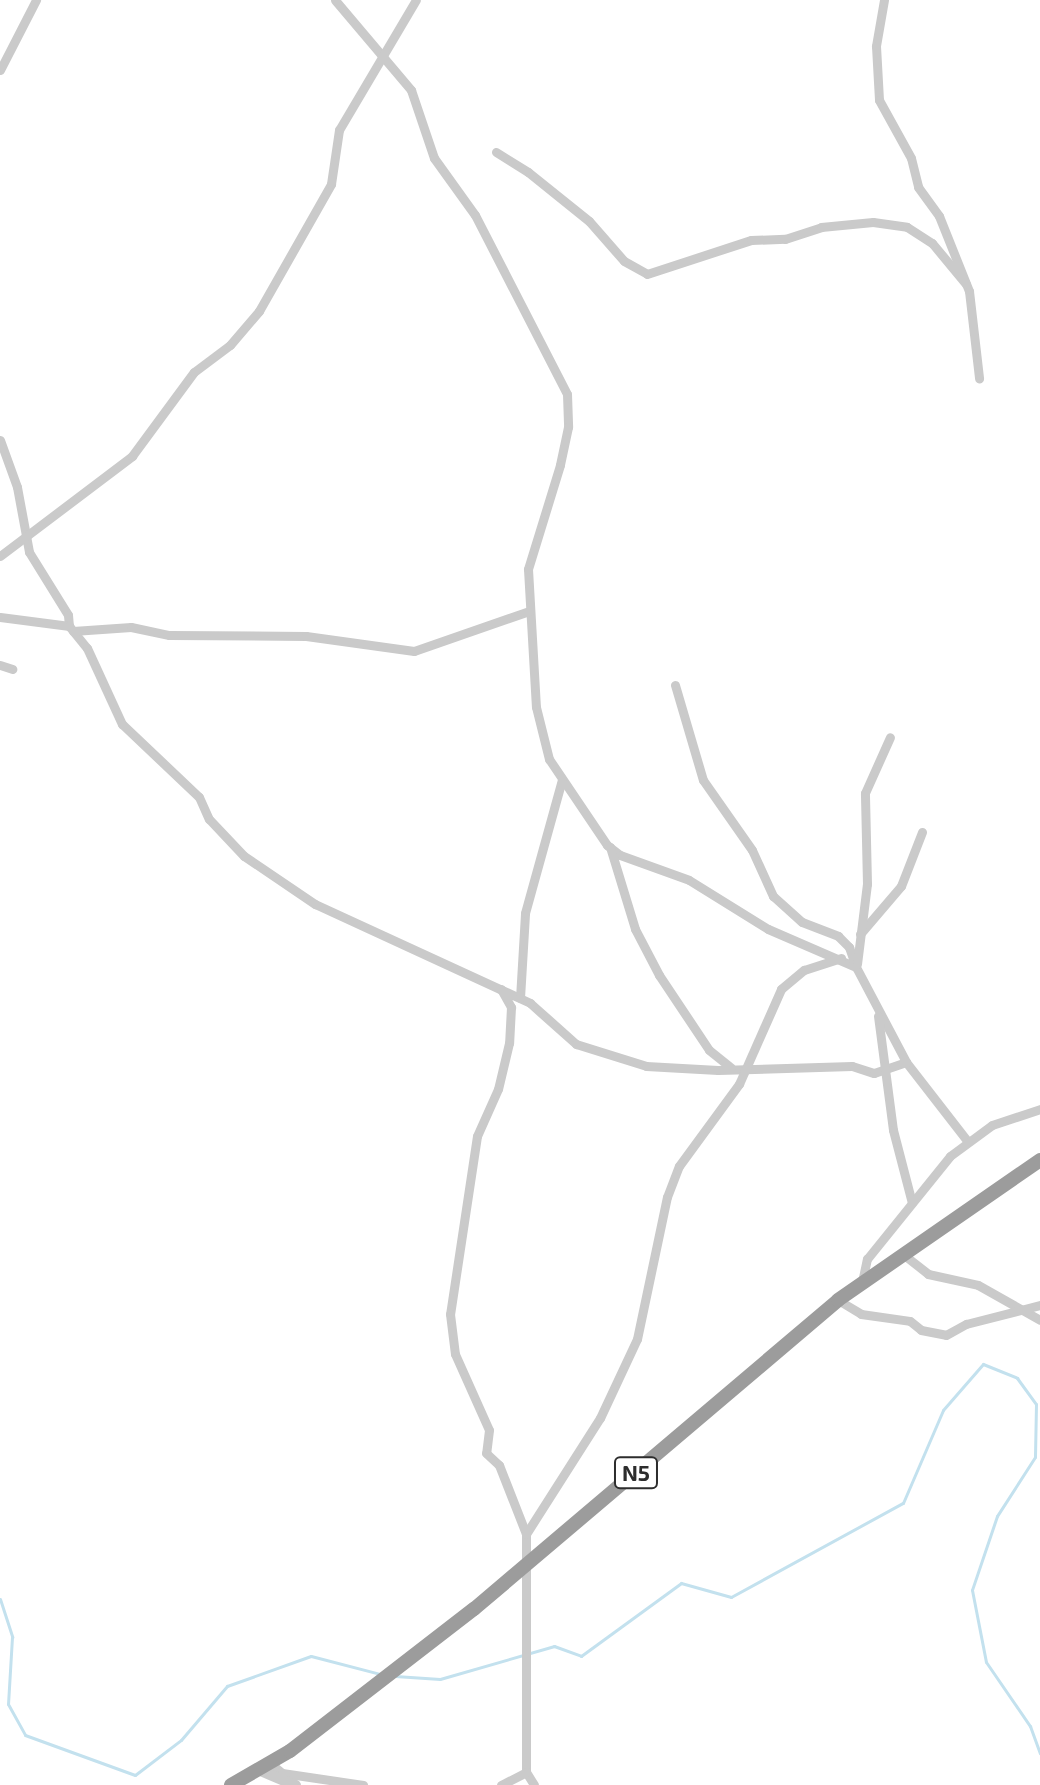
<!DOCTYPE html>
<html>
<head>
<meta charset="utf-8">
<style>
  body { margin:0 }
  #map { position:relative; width:1040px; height:1785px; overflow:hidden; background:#fff; font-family:"Exo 2",sans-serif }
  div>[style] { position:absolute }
  .stream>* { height:3px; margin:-1.5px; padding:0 1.5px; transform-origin:1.5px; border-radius:1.5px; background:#c3e1ee }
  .minor>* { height:9px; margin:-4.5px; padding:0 4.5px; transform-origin:4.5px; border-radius:4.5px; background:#cacaca }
  .tertiary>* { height:11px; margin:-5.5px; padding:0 5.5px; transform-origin:5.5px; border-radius:5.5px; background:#cacaca }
  .trunk>* { height:14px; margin:-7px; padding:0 7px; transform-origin:7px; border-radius:7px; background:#9c9c9c }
  span { translate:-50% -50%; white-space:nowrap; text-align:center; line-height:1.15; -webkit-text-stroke:8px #fff; paint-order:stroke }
  .shield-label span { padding:2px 6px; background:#fff; border:2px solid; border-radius:6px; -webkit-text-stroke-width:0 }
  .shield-label { font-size:22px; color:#2d2d2d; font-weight:700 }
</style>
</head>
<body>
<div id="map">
  <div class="stream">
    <div style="left:0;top:1599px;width:40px;rotate:72deg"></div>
    <div style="left:12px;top:1637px;width:67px;rotate:93.4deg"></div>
    <div style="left:8px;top:1704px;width:35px;rotate:61deg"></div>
    <div style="left:25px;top:1735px;width:117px;rotate:20deg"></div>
    <div style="left:135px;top:1775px;width:58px;rotate:-37.3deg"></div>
    <div style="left:181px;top:1740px;width:71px;rotate:-49.6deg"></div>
    <div style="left:227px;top:1686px;width:89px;rotate:-19.7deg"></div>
    <div style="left:311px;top:1656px;width:71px;rotate:14.6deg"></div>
    <div style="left:395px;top:1676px;width:45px;rotate:3.8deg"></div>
    <div style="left:440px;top:1679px;width:119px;rotate:-16.1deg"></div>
    <div style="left:554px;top:1646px;width:29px;rotate:20deg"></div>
    <div style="left:581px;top:1656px;width:124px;rotate:-36.1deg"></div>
    <div style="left:681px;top:1583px;width:52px;rotate:15.6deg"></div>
    <div style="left:731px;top:1597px;width:196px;rotate:-28.7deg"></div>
    <div style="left:903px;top:1503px;width:101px;rotate:-66.7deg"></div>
    <div style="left:943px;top:1410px;width:61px;rotate:-49deg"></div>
    <div style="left:983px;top:1364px;width:37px;rotate:22deg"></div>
    <div style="left:1017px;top:1378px;width:32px;rotate:54deg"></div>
    <div style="left:1036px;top:1404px;width:53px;rotate:91.1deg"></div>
    <div style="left:1035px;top:1457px;width:70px;rotate:122.8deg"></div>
    <div style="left:997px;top:1516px;width:78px;rotate:108.7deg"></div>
    <div style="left:972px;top:1590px;width:73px;rotate:79deg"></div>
    <div style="left:986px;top:1662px;width:78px;rotate:55.5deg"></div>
    <div style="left:1030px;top:1726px;width:29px;rotate:70deg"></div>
  </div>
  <div class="minor">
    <div style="left:335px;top:0;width:118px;rotate:49.8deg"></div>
    <div style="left:411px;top:90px;width:72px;rotate:71.3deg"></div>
    <div style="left:434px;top:158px;width:70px;rotate:54.3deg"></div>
    <div style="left:475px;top:215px;width:201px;rotate:62.8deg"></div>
    <div style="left:567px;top:394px;width:33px;rotate:88deg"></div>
    <div style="left:568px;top:427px;width:39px;rotate:102deg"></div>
    <div style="left:560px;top:465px;width:109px;rotate:107.1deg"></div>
    <div style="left:528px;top:569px;width:138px;rotate:86.7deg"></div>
    <div style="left:536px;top:707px;width:54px;rotate:76deg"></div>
    <div style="left:549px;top:759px;width:104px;rotate:56deg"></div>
    <div style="left:607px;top:845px;width:16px;rotate:38deg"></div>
    <div style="left:620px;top:855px;width:73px;rotate:19.9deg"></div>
    <div style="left:689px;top:880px;width:93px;rotate:31.8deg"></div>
    <div style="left:768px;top:929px;width:96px;rotate:23.4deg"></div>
    <div style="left:856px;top:967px;width:107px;rotate:62.2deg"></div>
    <div style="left:906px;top:1062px;width:101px;rotate:52.2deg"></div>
    <div style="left:884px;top:0;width:47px;rotate:99.9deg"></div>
    <div style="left:876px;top:46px;width:54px;rotate:86.8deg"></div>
    <div style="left:879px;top:100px;width:66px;rotate:61.1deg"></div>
    <div style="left:911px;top:158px;width:30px;rotate:76deg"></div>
    <div style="left:918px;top:187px;width:36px;rotate:54deg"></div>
    <div style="left:939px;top:216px;width:81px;rotate:68.2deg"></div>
    <div style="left:969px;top:291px;width:88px;rotate:83.4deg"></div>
    <div style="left:0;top:70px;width:79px;rotate:-62.8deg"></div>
    <div style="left:496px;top:152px;width:38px;rotate:32deg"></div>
    <div style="left:528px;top:172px;width:78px;rotate:38.8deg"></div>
    <div style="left:589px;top:221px;width:53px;rotate:48.8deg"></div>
    <div style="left:624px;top:261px;width:26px;rotate:29deg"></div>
    <div style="left:647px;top:274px;width:109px;rotate:-18.1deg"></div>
    <div style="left:751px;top:240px;width:34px;rotate:-2deg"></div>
    <div style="left:785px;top:239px;width:38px;rotate:-18deg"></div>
    <div style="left:821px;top:227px;width:52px;rotate:-5.5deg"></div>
    <div style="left:873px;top:222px;width:34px;rotate:8deg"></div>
    <div style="left:907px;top:227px;width:30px;rotate:33deg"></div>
    <div style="left:932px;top:243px;width:53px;rotate:50.3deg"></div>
    <div style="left:0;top:440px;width:50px;rotate:70.1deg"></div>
    <div style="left:17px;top:487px;width:66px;rotate:79.5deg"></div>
    <div style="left:29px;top:552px;width:74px;rotate:58.2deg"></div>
    <div style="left:68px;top:615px;width:11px;rotate:85deg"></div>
    <div style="left:0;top:556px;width:166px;rotate:-37.1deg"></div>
    <div style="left:132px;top:456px;width:104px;rotate:-53.6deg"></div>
    <div style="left:194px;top:372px;width:45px;rotate:-36.9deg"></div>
    <div style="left:230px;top:345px;width:45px;rotate:-49.5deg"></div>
    <div style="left:259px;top:311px;width:146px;rotate:-60.4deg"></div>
    <div style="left:331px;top:184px;width:55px;rotate:-81.6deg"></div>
    <div style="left:339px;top:130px;width:151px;rotate:-59.4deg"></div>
    <div style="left:0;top:617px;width:70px;rotate:7.4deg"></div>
    <div style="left:69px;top:626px;width:28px;rotate:51deg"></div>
    <div style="left:87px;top:648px;width:84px;rotate:65.3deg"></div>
    <div style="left:122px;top:724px;width:106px;rotate:43.5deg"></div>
    <div style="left:199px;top:797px;width:24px;rotate:66deg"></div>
    <div style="left:209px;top:819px;width:51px;rotate:46.6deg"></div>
    <div style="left:244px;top:856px;width:86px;rotate:34.1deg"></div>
    <div style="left:315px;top:904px;width:237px;rotate:24.7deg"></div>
    <div style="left:530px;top:1003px;width:62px;rotate:41.7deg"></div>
    <div style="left:576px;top:1044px;width:73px;rotate:17.4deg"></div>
    <div style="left:646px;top:1066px;width:72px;rotate:3.2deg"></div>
    <div style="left:718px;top:1070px;width:134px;rotate:-1.7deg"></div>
    <div style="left:852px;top:1066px;width:23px;rotate:18deg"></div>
    <div style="left:874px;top:1073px;width:34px;rotate:-19deg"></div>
    <div style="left:73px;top:631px;width:58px;rotate:-3.9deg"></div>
    <div style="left:131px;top:627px;width:39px;rotate:12deg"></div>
    <div style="left:169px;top:635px;width:137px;rotate:0.4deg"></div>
    <div style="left:306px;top:636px;width:109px;rotate:7.9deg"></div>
    <div style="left:414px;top:651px;width:122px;rotate:-19.2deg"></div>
    <div style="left:0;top:665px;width:13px;rotate:18deg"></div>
    <div style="left:675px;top:685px;width:99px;rotate:73.6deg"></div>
    <div style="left:703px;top:780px;width:85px;rotate:55deg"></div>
    <div style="left:752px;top:850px;width:51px;rotate:65.5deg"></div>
    <div style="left:773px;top:896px;width:39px;rotate:42deg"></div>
    <div style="left:802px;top:922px;width:39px;rotate:21deg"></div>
    <div style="left:838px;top:936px;width:16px;rotate:45deg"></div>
    <div style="left:849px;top:947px;width:21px;rotate:71deg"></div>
    <div style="left:610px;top:847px;width:86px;rotate:73deg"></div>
    <div style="left:635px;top:929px;width:52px;rotate:62.4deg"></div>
    <div style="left:659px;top:975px;width:90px;rotate:56.3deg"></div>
    <div style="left:709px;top:1050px;width:28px;rotate:39deg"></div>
    <div style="left:860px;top:934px;width:63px;rotate:-49.5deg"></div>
    <div style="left:901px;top:886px;width:58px;rotate:-68.7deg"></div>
    <div style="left:857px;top:964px;width:81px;rotate:-82.9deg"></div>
    <div style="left:867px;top:884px;width:91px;rotate:-91.3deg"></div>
    <div style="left:865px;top:793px;width:61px;rotate:-65.9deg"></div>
    <div style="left:501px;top:989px;width:21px;rotate:61deg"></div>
    <div style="left:511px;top:1007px;width:36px;rotate:93deg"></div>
    <div style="left:509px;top:1043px;width:47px;rotate:103.4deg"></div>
    <div style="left:498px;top:1089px;width:51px;rotate:114.1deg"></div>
    <div style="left:477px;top:1136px;width:180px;rotate:98.6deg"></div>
    <div style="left:450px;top:1314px;width:40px;rotate:82.9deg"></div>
    <div style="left:455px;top:1354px;width:83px;rotate:65.9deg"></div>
    <div style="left:489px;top:1430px;width:23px;rotate:97deg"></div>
    <div style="left:486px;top:1453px;width:18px;rotate:43deg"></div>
    <div style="left:499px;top:1465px;width:74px;rotate:68.6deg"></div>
    <div style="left:526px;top:1534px;width:238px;rotate:90deg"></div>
    <div style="left:526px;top:1772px;width:15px;rotate:58deg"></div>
    <div style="left:520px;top:998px;width:85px;rotate:-86.6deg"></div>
    <div style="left:525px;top:913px;width:138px;rotate:-74.5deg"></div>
    <div style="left:878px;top:1016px;width:115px;rotate:82.5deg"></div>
    <div style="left:893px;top:1130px;width:75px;rotate:75.4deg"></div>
    <div style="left:904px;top:1255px;width:31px;rotate:38deg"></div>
    <div style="left:928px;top:1274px;width:51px;rotate:12.4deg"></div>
    <div style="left:978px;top:1285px;width:71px;rotate:29.4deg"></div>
    <div style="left:862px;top:1282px;width:24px;rotate:-78deg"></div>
    <div style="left:867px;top:1259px;width:132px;rotate:-51.1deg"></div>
    <div style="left:950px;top:1156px;width:52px;rotate:-36.4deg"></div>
    <div style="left:992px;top:1125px;width:51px;rotate:-18.4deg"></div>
    <div style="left:838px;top:1300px;width:27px;rotate:31deg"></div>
    <div style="left:861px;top:1314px;width:49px;rotate:8.1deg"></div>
    <div style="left:910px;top:1321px;width:14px;rotate:39deg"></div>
    <div style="left:921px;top:1330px;width:25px;rotate:11deg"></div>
    <div style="left:946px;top:1335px;width:23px;rotate:-29deg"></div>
    <div style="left:966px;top:1324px;width:76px;rotate:-14.4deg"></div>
    <div style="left:526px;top:1534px;width:138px;rotate:-57.5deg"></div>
    <div style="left:600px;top:1418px;width:87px;rotate:-64.9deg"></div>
    <div style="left:637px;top:1339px;width:145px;rotate:-78.1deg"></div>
    <div style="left:667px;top:1197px;width:33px;rotate:-69deg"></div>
    <div style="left:679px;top:1166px;width:102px;rotate:-53.8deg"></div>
    <div style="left:739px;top:1084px;width:104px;rotate:-66.1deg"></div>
    <div style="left:781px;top:989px;width:30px;rotate:-40deg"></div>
    <div style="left:804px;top:970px;width:39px;rotate:-18deg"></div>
    <div style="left:270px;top:1763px;width:16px;rotate:40deg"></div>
    <div style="left:282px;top:1773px;width:82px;rotate:8.4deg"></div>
    <div style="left:501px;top:1785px;width:28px;rotate:-27deg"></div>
  </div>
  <div class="tertiary">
    <div style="left:260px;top:1770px;width:38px;rotate:23deg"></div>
  </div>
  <div class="trunk">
    <div style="left:231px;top:1785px;width:68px;rotate:-30deg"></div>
    <div style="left:290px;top:1751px;width:232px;rotate:-37.7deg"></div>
    <div style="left:474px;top:1609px;width:477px;rotate:-40.3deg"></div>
    <div style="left:838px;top:1300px;width:246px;rotate:-34.7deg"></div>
  </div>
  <div class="shield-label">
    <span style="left:636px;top:1473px">N5</span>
  </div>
</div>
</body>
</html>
